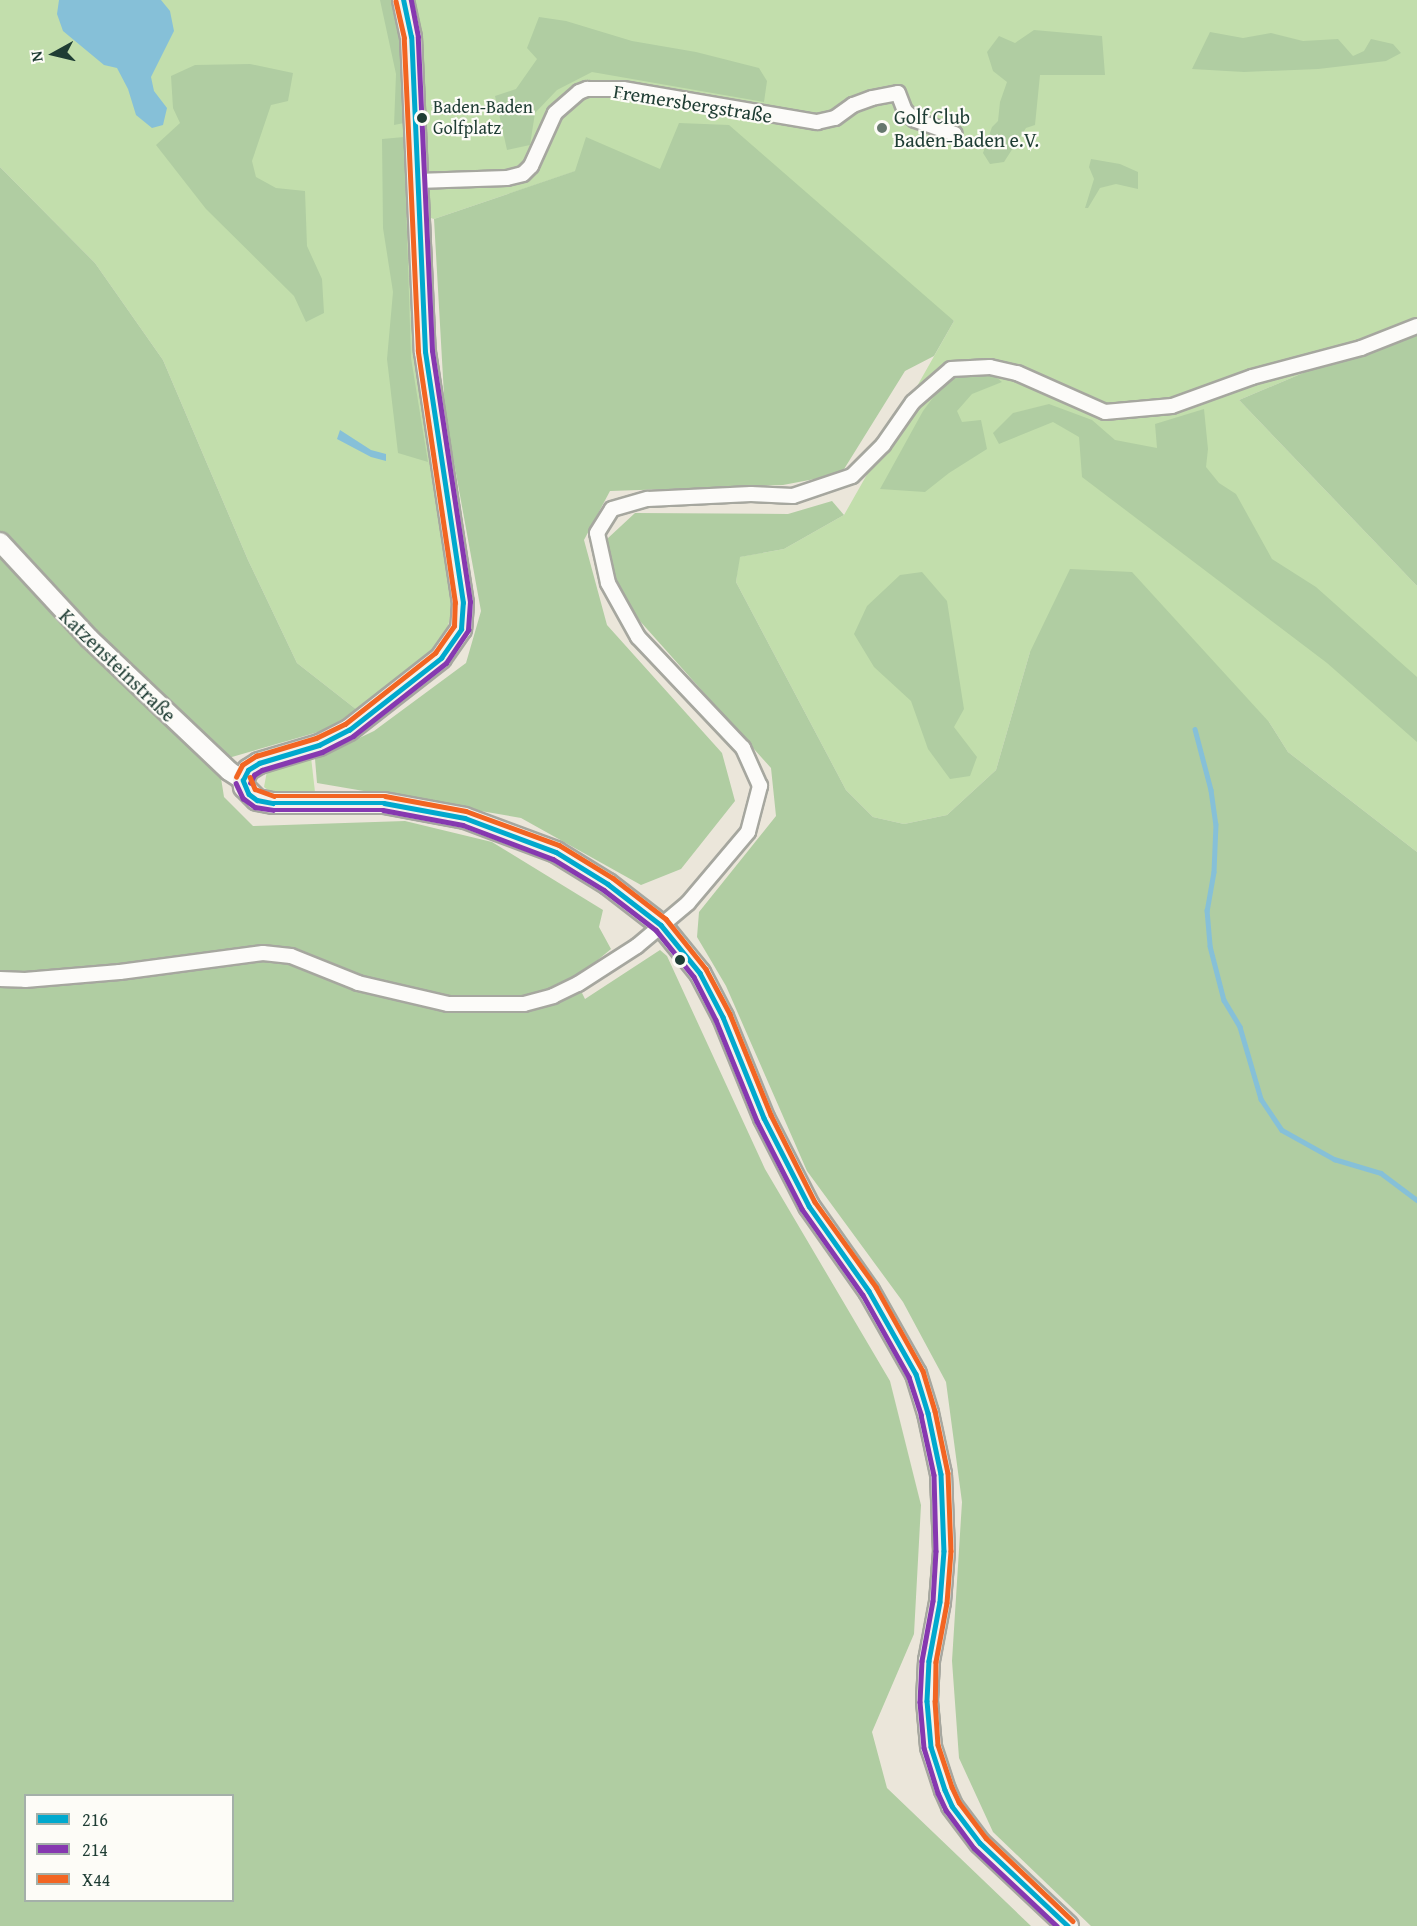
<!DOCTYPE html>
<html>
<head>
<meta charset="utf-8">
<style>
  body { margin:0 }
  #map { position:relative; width:1417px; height:1926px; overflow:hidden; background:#ebe6da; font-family:"Gentium Book Plus",serif }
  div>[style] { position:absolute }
  .green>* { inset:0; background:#c2deac }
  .forest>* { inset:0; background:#b0cda2 }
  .water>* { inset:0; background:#86c0d8 }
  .stream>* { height:4.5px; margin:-2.25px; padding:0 2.25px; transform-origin:2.25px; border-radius:2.25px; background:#86c0d8 }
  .roads { filter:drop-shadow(2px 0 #a6a79f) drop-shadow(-2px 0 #a6a79f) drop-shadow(0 2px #a6a79f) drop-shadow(0 -2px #a6a79f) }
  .minor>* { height:14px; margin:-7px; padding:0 7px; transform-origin:7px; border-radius:7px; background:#fcfbf9 }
  .tertiary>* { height:18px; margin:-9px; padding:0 9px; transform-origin:9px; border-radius:9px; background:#fcfbf9 }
  .secondary>* { height:20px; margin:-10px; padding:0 10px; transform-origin:10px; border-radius:10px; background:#f4f1eb }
  .bus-1>* { height:4.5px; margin:-2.25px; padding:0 2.25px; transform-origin:2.25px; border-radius:2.25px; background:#00a9ce }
  .bus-2>* { height:4.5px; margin:-2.25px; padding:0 2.25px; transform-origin:2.25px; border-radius:2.25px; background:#8638b0 }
  .bus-3>* { height:4.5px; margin:-2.25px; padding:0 2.25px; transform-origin:2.25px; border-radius:2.25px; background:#f26522 }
  .dots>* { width:16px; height:16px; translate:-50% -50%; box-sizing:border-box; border:3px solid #fdfcf7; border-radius:50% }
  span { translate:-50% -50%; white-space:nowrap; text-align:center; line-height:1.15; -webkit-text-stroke:4.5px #fdfcf7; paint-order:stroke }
  .bus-label { font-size:18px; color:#1f3d34 }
  .left { translate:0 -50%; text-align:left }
  .street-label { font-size:20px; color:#1f3d34 }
  .poi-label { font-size:20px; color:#1f3d34 }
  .legend { position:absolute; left:24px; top:1794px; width:210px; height:108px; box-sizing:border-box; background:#fdfcf7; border:2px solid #a4b0a9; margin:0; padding:8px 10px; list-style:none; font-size:18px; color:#1f3d34 }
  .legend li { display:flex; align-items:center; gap:12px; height:30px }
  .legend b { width:30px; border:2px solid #a4b0a9 }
  .north { position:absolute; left:24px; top:24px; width:60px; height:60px; -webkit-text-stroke:4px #fdfcf7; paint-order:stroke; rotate:262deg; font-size:16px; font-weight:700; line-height:24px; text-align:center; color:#1f3d34 }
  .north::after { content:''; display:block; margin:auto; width:21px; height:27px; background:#1f3d34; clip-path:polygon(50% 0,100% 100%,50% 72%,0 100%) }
</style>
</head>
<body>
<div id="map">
  <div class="green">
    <div style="clip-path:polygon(0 0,1417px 0,1417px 334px,1310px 370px,1239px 400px,1417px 586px,1417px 852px,1288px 752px,1269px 722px,1030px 652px,996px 770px,947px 815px,904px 824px,873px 817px,846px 790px,736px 582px,739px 557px,784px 549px,844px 515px,954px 321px,660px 169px,576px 171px,434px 219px,410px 212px,418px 343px,427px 436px,432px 468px,435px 469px,452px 573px,448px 572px,453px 606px,448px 626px,436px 646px,385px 691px,357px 710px,297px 663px,248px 560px,163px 360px,95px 263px,0 167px)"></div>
    <div style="clip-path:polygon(311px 757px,315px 792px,281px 792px,268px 790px,264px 787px,267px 771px)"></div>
  </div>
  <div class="forest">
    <div style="clip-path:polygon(380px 0,395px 0,402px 47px,404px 123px,394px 125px,396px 74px)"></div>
    <div style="clip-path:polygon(539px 17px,566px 21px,632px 41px,696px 52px,759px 68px,767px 81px,764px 102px,592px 72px,557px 90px,535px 113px,530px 145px,507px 150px,495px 96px,516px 89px,537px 59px,527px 48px)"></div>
    <div style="clip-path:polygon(1034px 30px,1102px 36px,1105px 75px,1040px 75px,1035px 125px,1026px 128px,1004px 162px,990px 164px,983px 153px,992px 127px,998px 121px,1000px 102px,1007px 82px,993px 71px,987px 52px,999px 36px,1015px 43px)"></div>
    <div style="clip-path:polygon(1210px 32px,1243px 38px,1271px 33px,1303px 41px,1338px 39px,1353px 56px,1364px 51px,1371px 39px,1393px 44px,1401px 53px,1386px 61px,1318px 69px,1244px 72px,1192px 69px)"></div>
    <div style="clip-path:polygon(250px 64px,293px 73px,288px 101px,271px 105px,252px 161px,256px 177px,276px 188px,305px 191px,307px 246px,322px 279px,324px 313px,306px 322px,294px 296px,206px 209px,156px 145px,180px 123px,173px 108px,171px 76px,195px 65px)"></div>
    <div style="clip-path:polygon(679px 123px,729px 125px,954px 321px,934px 356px,905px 371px,841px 474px,783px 485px,610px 491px,584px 540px,607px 625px,722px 753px,735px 801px,681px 869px,641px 885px,521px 818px,317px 783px,315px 759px,374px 731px,466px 663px,481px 611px,445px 413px,434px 219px,575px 171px,586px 137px,660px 169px)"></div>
    <div style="clip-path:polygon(404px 137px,411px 358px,428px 462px,398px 453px,387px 359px,393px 292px,383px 228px,382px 139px)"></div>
    <div style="clip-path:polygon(1091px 159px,1120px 164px,1138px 172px,1138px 189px,1116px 184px,1100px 188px,1088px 208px,1085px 208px,1094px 179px,1089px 167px)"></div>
    <div style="clip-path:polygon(evenodd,0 167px,95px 263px,163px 360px,248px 560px,297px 663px,357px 710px,325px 730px,225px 759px,221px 778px,224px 797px,253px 826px,405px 821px,492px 842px,603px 910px,599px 927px,611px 949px,575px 979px,585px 999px,660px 950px,667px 956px,765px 1169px,890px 1381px,921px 1505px,914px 1634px,872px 1732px,887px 1788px,1031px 1926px,0 1926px,0 167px,26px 1796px,232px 1796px,232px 1900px,26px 1900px,26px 1796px)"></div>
    <div style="clip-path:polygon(1417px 334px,1417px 586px,1239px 400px,1310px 370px)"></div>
    <div style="clip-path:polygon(991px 373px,1002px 382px,972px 394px,957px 411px,962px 422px,981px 420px,987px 449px,949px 473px,925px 492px,880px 489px,923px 411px,950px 375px)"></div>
    <div style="clip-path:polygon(1049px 404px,1092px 420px,1115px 440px,1157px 448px,1155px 424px,1204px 409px,1208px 449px,1206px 467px,1219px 483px,1236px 494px,1272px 559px,1316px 587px,1417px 677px,1417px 742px,1327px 663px,1082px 477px,1079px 437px,1053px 422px,999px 444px,993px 433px,1013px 413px)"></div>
    <div style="clip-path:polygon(832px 501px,844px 515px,784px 549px,740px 557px,736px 582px,846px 790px,873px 817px,904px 824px,947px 815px,996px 770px,1030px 652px,1070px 569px,1132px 572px,1269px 722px,1288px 752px,1417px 852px,1417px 1926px,1091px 1926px,993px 1832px,959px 1758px,952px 1661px,962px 1502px,946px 1382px,903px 1302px,807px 1171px,726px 986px,697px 937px,699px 912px,776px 816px,771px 768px,639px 620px,613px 575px,607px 539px,635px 513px,788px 514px)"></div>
    <div style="clip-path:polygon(922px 572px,947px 601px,964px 709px,954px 727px,977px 757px,970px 776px,950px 779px,928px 749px,911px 701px,874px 667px,854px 634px,867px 606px,900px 575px)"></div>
  </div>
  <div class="water">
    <div style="clip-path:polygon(59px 0,161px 0,170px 11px,174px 31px,151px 77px,154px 91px,167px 108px,163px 125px,152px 128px,136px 115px,128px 89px,117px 68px,104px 65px,63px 31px,57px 14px)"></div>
    <div style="clip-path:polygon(340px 430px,371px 450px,386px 454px,386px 461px,371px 457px,337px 439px)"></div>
  </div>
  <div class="stream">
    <div style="left:1195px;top:729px;width:63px;rotate:75.3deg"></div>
    <div style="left:1211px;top:790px;width:34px;rotate:82deg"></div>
    <div style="left:1216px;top:824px;width:48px;rotate:92.4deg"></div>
    <div style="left:1214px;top:872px;width:39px;rotate:100deg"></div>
    <div style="left:1207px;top:910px;width:36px;rotate:85deg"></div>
    <div style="left:1210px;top:946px;width:56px;rotate:75.5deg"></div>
    <div style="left:1224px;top:1000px;width:31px;rotate:59deg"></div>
    <div style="left:1240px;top:1027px;width:75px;rotate:73.7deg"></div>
    <div style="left:1261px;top:1099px;width:37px;rotate:56deg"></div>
    <div style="left:1282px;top:1130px;width:60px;rotate:29.1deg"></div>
    <div style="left:1334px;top:1159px;width:49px;rotate:16.6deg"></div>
    <div style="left:1381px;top:1173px;width:45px;rotate:36.9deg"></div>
  </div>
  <div class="roads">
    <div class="minor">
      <div style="left:417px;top:181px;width:90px;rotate:-1.9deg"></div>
      <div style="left:507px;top:178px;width:16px;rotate:-14deg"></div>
      <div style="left:523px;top:174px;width:11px;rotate:-45deg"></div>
      <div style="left:531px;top:166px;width:58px;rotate:-65.6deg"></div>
      <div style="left:555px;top:113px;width:32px;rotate:-41deg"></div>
      <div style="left:579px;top:92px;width:9px;rotate:-21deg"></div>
      <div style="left:587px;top:89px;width:36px"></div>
      <div style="left:623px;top:89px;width:197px;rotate:9.7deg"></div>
      <div style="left:817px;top:122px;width:18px;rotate:-13deg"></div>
      <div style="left:835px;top:118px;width:22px;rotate:-36deg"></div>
      <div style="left:853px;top:105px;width:20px;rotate:-20deg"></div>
      <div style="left:872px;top:98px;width:26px;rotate:-11deg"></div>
      <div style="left:898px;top:93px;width:19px;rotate:69deg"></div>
      <div style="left:905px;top:111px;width:13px;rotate:42deg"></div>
      <div style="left:915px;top:120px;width:42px;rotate:19.3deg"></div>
      <div style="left:0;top:979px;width:25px;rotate:2deg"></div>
      <div style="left:25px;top:980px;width:95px;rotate:-4.8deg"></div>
      <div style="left:120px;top:972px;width:144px;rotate:-7.6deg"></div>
      <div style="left:263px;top:953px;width:28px;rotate:6deg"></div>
      <div style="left:291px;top:956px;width:72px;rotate:21.9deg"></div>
      <div style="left:358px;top:983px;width:92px;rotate:13.1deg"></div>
      <div style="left:448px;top:1004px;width:76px"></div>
      <div style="left:524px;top:1004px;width:30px;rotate:-15deg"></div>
      <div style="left:553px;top:996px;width:28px;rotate:-26deg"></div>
      <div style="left:578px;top:984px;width:70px;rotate:-32.8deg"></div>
      <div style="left:637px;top:946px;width:67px;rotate:-40.1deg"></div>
      <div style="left:688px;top:903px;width:93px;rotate:-49.8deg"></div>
      <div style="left:748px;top:832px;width:48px;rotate:-75.4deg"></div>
      <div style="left:760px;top:786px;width:42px;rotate:-114.1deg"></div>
      <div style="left:743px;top:748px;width:153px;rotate:-133.4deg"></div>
      <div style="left:638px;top:637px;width:62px;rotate:-119.1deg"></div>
      <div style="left:608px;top:583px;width:51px;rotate:-102.4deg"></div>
      <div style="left:597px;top:533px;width:28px;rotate:-58deg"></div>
      <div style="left:612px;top:509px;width:37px;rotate:-16deg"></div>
      <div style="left:648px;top:499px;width:103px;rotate:-2.8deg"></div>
      <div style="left:751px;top:494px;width:42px;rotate:2.7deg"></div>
      <div style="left:793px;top:496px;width:62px;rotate:-18.7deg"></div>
      <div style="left:852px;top:476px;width:44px;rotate:-45deg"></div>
      <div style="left:883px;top:445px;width:52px;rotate:-55.1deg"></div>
      <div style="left:913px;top:402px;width:50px;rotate:-41deg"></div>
      <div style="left:951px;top:369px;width:39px;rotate:-3deg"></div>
      <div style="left:990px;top:367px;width:28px;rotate:13deg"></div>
      <div style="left:1017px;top:373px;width:96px;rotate:23.9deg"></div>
      <div style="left:1105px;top:412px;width:67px;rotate:-5.1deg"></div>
      <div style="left:1172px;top:406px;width:85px;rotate:-19.9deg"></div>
      <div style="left:1252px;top:377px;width:113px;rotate:-14.9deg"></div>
      <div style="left:1361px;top:348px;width:60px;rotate:-21.4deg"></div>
    </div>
    <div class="tertiary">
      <div style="left:0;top:542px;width:131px;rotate:47.2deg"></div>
      <div style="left:89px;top:638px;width:193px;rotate:43.5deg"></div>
      <div style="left:229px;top:771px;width:17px;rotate:33deg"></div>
    </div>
    <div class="secondary">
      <div style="left:403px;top:0;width:38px;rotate:78deg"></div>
      <div style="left:411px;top:37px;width:315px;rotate:87.5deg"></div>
      <div style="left:425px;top:352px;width:254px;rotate:81.4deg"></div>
      <div style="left:463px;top:603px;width:26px;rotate:94deg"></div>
      <div style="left:461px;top:629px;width:35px;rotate:125deg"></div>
      <div style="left:441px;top:658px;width:117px;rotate:142deg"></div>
      <div style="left:349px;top:730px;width:34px;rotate:153deg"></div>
      <div style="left:319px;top:745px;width:63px;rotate:163.3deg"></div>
      <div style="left:259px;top:763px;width:13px;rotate:148deg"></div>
      <div style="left:248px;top:770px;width:11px;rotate:117deg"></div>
      <div style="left:243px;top:780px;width:7px;rotate:82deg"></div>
      <div style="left:244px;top:787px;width:18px;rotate:45deg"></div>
      <div style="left:257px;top:800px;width:16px;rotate:11deg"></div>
      <div style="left:273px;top:803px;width:111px"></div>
      <div style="left:384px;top:803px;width:82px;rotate:10.5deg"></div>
      <div style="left:465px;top:818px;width:97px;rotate:20.5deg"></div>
      <div style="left:556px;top:852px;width:61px;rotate:31.6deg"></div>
      <div style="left:608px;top:884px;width:67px;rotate:37.7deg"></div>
      <div style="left:661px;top:925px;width:62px;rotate:50.9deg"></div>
      <div style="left:700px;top:973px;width:50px;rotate:62.4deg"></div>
      <div style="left:723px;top:1017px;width:109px;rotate:67.9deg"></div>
      <div style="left:764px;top:1118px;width:99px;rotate:62.9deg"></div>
      <div style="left:809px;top:1206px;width:104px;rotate:54.8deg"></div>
      <div style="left:869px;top:1291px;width:95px;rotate:60.5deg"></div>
      <div style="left:916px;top:1374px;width:41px;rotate:72.9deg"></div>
      <div style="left:928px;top:1413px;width:62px;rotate:78deg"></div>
      <div style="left:941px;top:1474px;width:77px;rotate:87.8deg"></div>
      <div style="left:944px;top:1551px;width:51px;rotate:94.5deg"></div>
      <div style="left:940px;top:1602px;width:60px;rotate:100.6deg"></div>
      <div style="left:929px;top:1661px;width:40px;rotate:92.9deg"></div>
      <div style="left:927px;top:1701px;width:46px;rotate:85deg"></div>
      <div style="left:931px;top:1747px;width:45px;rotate:72deg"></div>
      <div style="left:945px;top:1790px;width:17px;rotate:66deg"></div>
      <div style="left:952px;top:1806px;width:46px;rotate:52.9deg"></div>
      <div style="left:980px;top:1843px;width:121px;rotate:43.3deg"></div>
    </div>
  </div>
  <div class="bus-1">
    <div style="left:243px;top:780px;width:15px;rotate:67deg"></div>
    <div style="left:249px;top:794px;width:10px;rotate:37deg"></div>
    <div style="left:257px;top:800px;width:16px;rotate:11deg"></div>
    <div style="left:273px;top:803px;width:111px"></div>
    <div style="left:384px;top:803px;width:82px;rotate:10.5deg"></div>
    <div style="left:465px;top:818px;width:97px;rotate:20.5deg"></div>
    <div style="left:556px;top:852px;width:61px;rotate:31.6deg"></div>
    <div style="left:608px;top:884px;width:67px;rotate:37.7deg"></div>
    <div style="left:661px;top:925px;width:62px;rotate:50.9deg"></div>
    <div style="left:700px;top:973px;width:50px;rotate:62.4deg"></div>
    <div style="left:723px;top:1017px;width:109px;rotate:67.9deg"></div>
    <div style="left:764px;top:1118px;width:99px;rotate:62.9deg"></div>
    <div style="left:809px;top:1206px;width:104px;rotate:54.8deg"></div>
    <div style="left:869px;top:1291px;width:95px;rotate:60.5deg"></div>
    <div style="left:916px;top:1374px;width:41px;rotate:72.9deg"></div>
    <div style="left:928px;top:1413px;width:62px;rotate:78deg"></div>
    <div style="left:941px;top:1474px;width:77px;rotate:87.8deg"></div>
    <div style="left:944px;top:1551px;width:51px;rotate:94.5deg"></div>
    <div style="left:940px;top:1602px;width:60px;rotate:100.6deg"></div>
    <div style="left:929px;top:1661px;width:40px;rotate:92.9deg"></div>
    <div style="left:927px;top:1701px;width:46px;rotate:85deg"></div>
    <div style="left:931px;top:1747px;width:45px;rotate:72deg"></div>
    <div style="left:945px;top:1790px;width:17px;rotate:66deg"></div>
    <div style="left:952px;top:1806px;width:46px;rotate:52.9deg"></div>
    <div style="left:980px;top:1843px;width:121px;rotate:43.3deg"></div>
    <div style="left:243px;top:780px;width:11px;rotate:-63deg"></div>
    <div style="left:248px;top:770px;width:13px;rotate:-32deg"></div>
    <div style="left:259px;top:763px;width:63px;rotate:-16.7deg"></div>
    <div style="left:319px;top:745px;width:34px;rotate:-27deg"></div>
    <div style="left:349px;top:730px;width:117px;rotate:-38deg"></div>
    <div style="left:441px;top:658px;width:35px;rotate:-55deg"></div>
    <div style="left:461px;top:629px;width:26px;rotate:-86deg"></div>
    <div style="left:463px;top:603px;width:254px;rotate:-98.6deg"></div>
    <div style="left:425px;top:352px;width:315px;rotate:-92.5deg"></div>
    <div style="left:411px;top:37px;width:38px;rotate:-102deg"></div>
  </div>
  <div class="bus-2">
    <div style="left:236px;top:783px;width:17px;rotate:65deg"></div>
    <div style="left:243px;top:798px;width:15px;rotate:37deg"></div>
    <div style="left:255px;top:807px;width:18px;rotate:9deg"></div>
    <div style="left:273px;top:810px;width:110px"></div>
    <div style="left:383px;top:810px;width:81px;rotate:10.6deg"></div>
    <div style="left:463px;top:825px;width:96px;rotate:20.7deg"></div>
    <div style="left:553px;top:859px;width:60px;rotate:31.3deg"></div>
    <div style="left:604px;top:890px;width:66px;rotate:37.6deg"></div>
    <div style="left:656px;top:930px;width:60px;rotate:51deg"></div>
    <div style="left:694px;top:977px;width:48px;rotate:62.9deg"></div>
    <div style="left:716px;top:1020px;width:109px;rotate:67.9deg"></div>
    <div style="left:757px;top:1121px;width:99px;rotate:62.9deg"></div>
    <div style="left:802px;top:1209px;width:105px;rotate:54.7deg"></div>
    <div style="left:863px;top:1295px;width:94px;rotate:60.7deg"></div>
    <div style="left:909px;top:1377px;width:40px;rotate:72deg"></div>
    <div style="left:921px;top:1415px;width:61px;rotate:77.8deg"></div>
    <div style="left:934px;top:1475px;width:76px;rotate:88.5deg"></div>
    <div style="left:936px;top:1551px;width:50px;rotate:93.4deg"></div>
    <div style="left:933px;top:1601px;width:61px;rotate:100.4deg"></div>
    <div style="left:922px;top:1661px;width:41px;rotate:92.8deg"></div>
    <div style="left:920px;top:1702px;width:46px;rotate:85deg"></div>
    <div style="left:924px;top:1748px;width:47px;rotate:72.7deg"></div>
    <div style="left:938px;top:1793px;width:19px;rotate:65deg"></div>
    <div style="left:946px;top:1810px;width:47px;rotate:53.6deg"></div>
    <div style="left:974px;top:1848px;width:114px;rotate:43.2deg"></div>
    <div style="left:250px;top:783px;width:9px;rotate:-63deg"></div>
    <div style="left:254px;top:775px;width:9px;rotate:-32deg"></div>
    <div style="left:262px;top:770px;width:63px;rotate:-16.7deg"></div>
    <div style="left:322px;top:752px;width:35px;rotate:-27deg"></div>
    <div style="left:353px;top:736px;width:118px;rotate:-38.1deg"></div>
    <div style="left:446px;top:663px;width:40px;rotate:-56deg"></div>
    <div style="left:468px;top:630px;width:28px;rotate:-86deg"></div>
    <div style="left:470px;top:602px;width:254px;rotate:-98.6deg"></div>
    <div style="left:432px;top:351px;width:314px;rotate:-92.6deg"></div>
    <div style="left:418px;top:37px;width:38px;rotate:-101deg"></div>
  </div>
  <div class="bus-3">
    <div style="left:236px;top:777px;width:13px;rotate:-63deg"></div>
    <div style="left:242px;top:765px;width:17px;rotate:-33deg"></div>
    <div style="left:256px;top:756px;width:63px;rotate:-16.7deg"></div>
    <div style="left:316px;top:738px;width:32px;rotate:-26deg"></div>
    <div style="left:345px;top:724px;width:115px;rotate:-38.3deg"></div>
    <div style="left:435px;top:653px;width:33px;rotate:-55deg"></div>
    <div style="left:454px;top:626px;width:23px;rotate:-88deg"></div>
    <div style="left:455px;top:603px;width:254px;rotate:-98.4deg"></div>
    <div style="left:418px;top:352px;width:314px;rotate:-92.6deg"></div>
    <div style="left:404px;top:38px;width:37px;rotate:-103deg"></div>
    <div style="left:250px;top:777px;width:13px;rotate:67deg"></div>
    <div style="left:255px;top:789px;width:20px;rotate:20deg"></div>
    <div style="left:274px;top:796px;width:111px"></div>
    <div style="left:385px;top:796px;width:82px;rotate:10.5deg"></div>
    <div style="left:466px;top:811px;width:99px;rotate:20.1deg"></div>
    <div style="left:559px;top:845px;width:63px;rotate:31.4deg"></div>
    <div style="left:613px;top:878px;width:67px;rotate:37.7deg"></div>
    <div style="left:666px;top:919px;width:64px;rotate:51.3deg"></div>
    <div style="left:706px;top:969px;width:51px;rotate:61.9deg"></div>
    <div style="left:730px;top:1014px;width:109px;rotate:67.9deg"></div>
    <div style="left:771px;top:1115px;width:97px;rotate:63.2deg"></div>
    <div style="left:815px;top:1202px;width:105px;rotate:54.3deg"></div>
    <div style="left:876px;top:1287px;width:96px;rotate:60.8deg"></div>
    <div style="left:923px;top:1371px;width:42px;rotate:73.3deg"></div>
    <div style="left:935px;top:1411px;width:63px;rotate:78.2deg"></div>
    <div style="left:948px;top:1473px;width:78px;rotate:87.8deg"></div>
    <div style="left:951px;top:1551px;width:52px;rotate:94.4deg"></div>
    <div style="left:947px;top:1603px;width:60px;rotate:100.6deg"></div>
    <div style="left:936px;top:1662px;width:39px;rotate:91deg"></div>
    <div style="left:935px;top:1701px;width:44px;rotate:86.1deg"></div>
    <div style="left:938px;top:1745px;width:44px;rotate:71.6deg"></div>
    <div style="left:952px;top:1787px;width:17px;rotate:65deg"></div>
    <div style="left:959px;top:1802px;width:45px;rotate:53.1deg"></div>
    <div style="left:986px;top:1838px;width:120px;rotate:43.7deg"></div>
  </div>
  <div class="dots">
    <div style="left:422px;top:118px;background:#1f3d34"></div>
    <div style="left:882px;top:128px;background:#66786e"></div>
    <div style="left:680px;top:960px;background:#1f3d34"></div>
  </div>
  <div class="bus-label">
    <span class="left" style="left:433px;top:118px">Baden-Baden<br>Golfplatz</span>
  </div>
  <div class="street-label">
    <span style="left:693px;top:103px;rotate:9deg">Fremersbergstraße</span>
    <span style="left:118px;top:665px;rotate:44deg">Katzensteinstraße</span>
  </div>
  <div class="poi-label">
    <span class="left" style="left:894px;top:128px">Golf Club<br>Baden-Baden e.V.</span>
  </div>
  <ul class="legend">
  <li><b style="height:8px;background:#00a9ce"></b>216</li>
  <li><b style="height:8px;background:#8638b0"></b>214</li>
  <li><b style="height:8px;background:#f26522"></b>X44</li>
  </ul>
  <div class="north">N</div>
</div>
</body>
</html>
